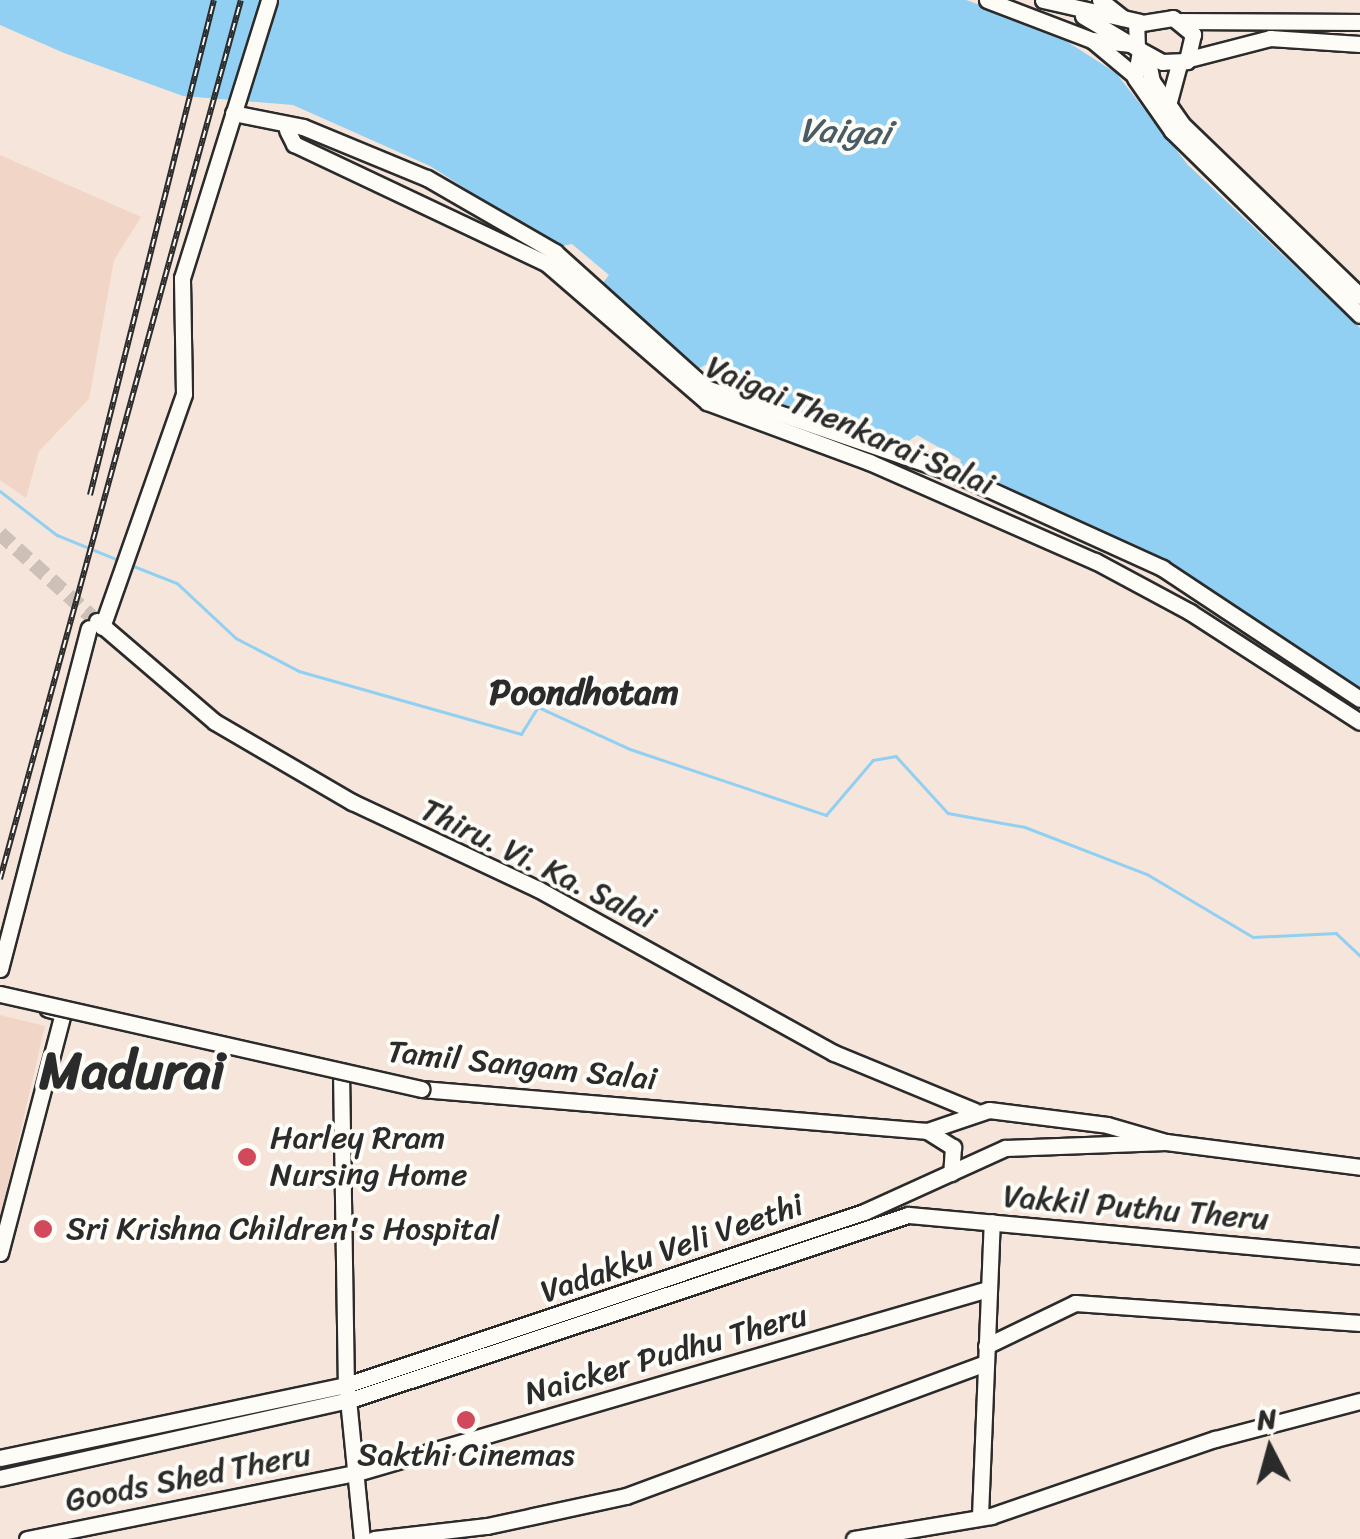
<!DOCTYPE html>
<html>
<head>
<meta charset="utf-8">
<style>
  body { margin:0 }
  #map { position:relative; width:1360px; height:1539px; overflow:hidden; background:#f6e5da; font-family:Sriracha,sans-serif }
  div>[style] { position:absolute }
  .built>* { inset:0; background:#f1d5c6 }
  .water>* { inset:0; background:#91d0f2 }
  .stream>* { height:2.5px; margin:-1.25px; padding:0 1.25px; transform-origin:1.25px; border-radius:1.25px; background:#91d0f2 }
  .secondary-tunnel>* { height:15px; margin-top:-7.5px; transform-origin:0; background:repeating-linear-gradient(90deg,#cdc0b7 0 15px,transparent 0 23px) }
  .roads { filter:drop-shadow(2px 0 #2b2b2b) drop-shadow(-2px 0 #2b2b2b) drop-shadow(0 2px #2b2b2b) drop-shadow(0 -2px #2b2b2b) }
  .secondary>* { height:15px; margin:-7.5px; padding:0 7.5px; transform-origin:7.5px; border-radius:7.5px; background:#fdfcf7 }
  .primary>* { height:15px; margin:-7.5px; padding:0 7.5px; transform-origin:7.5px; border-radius:7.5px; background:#fdfcf7 }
  .rail>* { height:6px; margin-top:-3px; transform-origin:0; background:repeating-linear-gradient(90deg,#fdfcf7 0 8px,#2b2b2b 0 16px); box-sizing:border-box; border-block:2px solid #2b2b2b }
  .bridges { filter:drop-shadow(2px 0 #2b2b2b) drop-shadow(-2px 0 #2b2b2b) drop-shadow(0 2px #2b2b2b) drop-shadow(0 -2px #2b2b2b) }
  .secondary-bridge>* { height:15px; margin:-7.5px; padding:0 7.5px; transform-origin:7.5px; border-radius:7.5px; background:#fdfcf7 }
  .dots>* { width:28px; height:28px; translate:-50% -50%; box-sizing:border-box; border:5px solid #fdfcf7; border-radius:50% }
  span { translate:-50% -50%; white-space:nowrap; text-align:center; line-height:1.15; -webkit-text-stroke:8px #fdfcf7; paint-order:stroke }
  .street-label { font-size:32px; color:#2b2b2b }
  .poi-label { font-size:32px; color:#2b2b2b }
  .left { translate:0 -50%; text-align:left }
  .water-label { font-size:35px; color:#4a5d67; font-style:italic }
  .neighbourhood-label { font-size:35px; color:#2b2b2b; font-weight:700 }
  .town-label { font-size:52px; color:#2b2b2b; font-weight:700 }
  .north { position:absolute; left:1220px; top:1399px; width:100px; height:100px; -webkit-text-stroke:8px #fdfcf7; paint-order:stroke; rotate:354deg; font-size:28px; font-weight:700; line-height:40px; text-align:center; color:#2b2b2b }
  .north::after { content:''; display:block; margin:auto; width:35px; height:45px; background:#2b2b2b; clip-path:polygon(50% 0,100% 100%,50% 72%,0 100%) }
</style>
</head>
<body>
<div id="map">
  <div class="built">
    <div style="clip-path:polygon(0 155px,141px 217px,114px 260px,89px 399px,39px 451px,26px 498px,0 480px)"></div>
    <div style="clip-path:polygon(0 1015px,45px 1026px,0 1219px)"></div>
  </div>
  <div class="water">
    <div style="clip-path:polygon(0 0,966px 0,1049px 30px,1116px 73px,1188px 165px,1360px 328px,1360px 690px,1209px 587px,958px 468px,961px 460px,917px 435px,903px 445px,749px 396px,750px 388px,705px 365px,693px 372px,602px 284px,609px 275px,572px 244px,557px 247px,430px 166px,293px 105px,183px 96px,64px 53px,0 25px)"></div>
  </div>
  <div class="stream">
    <div style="left:0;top:491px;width:72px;rotate:37.7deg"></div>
    <div style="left:57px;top:535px;width:67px;rotate:22deg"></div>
    <div style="left:131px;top:565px;width:49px;rotate:21.4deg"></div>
    <div style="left:177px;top:583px;width:81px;rotate:43deg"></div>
    <div style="left:236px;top:638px;width:71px;rotate:27.6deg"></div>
    <div style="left:299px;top:671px;width:231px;rotate:15.8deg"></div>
    <div style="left:521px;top:734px;width:32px;rotate:-58deg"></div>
    <div style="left:538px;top:707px;width:101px;rotate:24.5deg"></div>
    <div style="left:630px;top:749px;width:207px;rotate:18.6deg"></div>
    <div style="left:826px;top:815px;width:72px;rotate:-49.5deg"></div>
    <div style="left:873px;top:760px;width:23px;rotate:-10deg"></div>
    <div style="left:896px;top:756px;width:77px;rotate:47.6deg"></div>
    <div style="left:948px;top:813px;width:78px;rotate:10.3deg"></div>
    <div style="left:1025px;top:827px;width:131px;rotate:21.1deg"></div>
    <div style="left:1147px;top:874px;width:123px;rotate:30.7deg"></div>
    <div style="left:1253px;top:937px;width:83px;rotate:-2.8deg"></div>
    <div style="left:1336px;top:933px;width:33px;rotate:43deg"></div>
  </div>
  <div class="secondary-tunnel">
    <div style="left:0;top:533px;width:131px;rotate:42.2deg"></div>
  </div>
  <div class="roads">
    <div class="secondary">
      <div style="left:987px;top:0;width:112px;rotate:20.9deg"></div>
      <div style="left:1092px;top:40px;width:39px;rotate:6deg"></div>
      <div style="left:1100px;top:0;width:29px;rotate:38deg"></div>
      <div style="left:233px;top:113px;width:71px;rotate:11.3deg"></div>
      <div style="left:303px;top:127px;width:134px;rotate:22.4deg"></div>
      <div style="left:427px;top:178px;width:148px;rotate:30deg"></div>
      <div style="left:555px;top:252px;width:203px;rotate:42deg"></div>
      <div style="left:706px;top:388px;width:261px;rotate:19deg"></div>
      <div style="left:953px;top:473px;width:230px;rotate:24.4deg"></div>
      <div style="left:1162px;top:568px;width:237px;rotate:33.5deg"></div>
      <div style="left:287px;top:130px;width:16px;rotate:63deg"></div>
      <div style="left:294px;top:144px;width:279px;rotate:25.3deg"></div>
      <div style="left:546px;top:263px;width:213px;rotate:40.8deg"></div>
      <div style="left:707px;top:402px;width:173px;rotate:20.3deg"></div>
      <div style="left:869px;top:462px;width:247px;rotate:23.7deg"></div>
      <div style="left:1095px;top:561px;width:108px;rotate:28.2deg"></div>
      <div style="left:1190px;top:612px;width:202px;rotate:32.9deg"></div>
      <div style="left:97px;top:621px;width:155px;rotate:40.6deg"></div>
      <div style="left:215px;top:722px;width:159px;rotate:30.3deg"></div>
      <div style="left:352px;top:802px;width:205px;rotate:25.1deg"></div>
      <div style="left:538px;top:889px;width:338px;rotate:29deg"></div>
      <div style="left:834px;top:1053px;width:152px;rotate:22.4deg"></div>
      <div style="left:102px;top:627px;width:247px;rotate:-70.6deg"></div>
      <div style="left:184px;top:394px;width:116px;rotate:-91deg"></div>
      <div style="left:182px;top:278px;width:291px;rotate:-72.6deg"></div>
      <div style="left:0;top:969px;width:352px;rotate:-75.4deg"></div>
      <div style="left:421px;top:1089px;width:508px;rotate:4.74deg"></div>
      <div style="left:927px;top:1131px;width:65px;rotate:-18.7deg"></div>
      <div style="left:989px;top:1110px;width:119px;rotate:7.2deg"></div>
      <div style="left:1107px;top:1125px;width:61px;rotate:16.1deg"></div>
      <div style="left:0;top:1253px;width:248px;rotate:-75.3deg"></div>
      <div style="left:63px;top:1013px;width:16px;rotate:-165deg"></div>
      <div style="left:986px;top:1346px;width:99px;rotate:-25.8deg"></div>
      <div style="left:1075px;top:1303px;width:286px;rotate:4deg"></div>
      <div style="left:347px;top:1389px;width:151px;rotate:84.3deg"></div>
      <div style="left:980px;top:1516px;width:294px;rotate:-87.7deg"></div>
      <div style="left:27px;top:1539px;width:340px;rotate:-11.4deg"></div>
      <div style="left:360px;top:1472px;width:654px;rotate:-16.25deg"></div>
      <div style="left:374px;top:1539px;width:114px;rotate:-6.6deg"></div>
      <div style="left:487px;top:1526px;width:142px;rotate:-12.2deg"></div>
      <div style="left:626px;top:1496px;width:383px;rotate:-20.3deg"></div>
      <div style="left:854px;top:1539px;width:139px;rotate:-9.5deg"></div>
      <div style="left:991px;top:1516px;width:237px;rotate:-19deg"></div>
      <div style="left:1215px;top:1439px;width:150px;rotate:-14.7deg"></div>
    </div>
    <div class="primary">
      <div style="left:1043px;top:0;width:99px;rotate:12.8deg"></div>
      <div style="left:1083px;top:16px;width:63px;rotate:30.7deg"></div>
      <div style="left:1173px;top:18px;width:26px;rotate:39deg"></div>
      <div style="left:1193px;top:34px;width:28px;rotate:103deg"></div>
      <div style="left:1187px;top:61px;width:25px;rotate:178deg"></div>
      <div style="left:1162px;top:62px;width:29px;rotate:-151deg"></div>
      <div style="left:1137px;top:48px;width:24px;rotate:-92deg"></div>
      <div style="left:1136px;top:24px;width:37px;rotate:-9deg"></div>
      <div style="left:1181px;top:21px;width:179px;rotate:0.3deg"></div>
      <div style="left:1092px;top:40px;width:55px;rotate:39.8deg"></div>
      <div style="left:1140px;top:51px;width:27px;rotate:100deg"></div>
      <div style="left:1135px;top:78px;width:65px;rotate:55.1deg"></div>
      <div style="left:1172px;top:131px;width:263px;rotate:44.4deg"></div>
      <div style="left:1147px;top:56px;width:25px;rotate:79deg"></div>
      <div style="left:1152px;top:81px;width:52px;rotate:55.1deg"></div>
      <div style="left:1182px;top:124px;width:248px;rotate:44deg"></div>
      <div style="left:1189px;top:59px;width:84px;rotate:-14.5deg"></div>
      <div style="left:1270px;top:38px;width:90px;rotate:3.8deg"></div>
      <div style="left:1168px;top:105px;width:42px;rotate:-75deg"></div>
      <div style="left:341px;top:1071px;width:314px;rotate:89.1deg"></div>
      <div style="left:927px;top:1131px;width:31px;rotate:32deg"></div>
      <div style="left:953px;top:1147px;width:26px;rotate:94deg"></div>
      <div style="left:0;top:1458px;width:354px;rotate:-11.9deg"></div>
      <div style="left:346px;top:1385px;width:546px;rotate:-18.47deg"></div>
      <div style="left:864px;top:1212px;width:155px;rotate:-24.4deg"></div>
      <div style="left:1005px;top:1148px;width:161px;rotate:-2.1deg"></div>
      <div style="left:1166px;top:1142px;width:196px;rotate:7.3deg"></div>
      <div style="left:0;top:1478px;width:359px;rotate:-12.6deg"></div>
      <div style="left:350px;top:1400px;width:588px;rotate:-18.34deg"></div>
      <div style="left:908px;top:1215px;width:454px;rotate:5.2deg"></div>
    </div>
  </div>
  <div class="rail">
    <div style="left:90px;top:495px;width:510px;rotate:-75.94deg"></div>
    <div style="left:0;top:879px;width:911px;rotate:-74.67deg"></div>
  </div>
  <div class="bridges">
    <div class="secondary-bridge">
      <div style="left:0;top:994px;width:432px;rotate:12.7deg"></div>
    </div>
  </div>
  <div class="dots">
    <div style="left:247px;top:1157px;background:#d1495b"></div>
    <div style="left:43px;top:1229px;background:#d1495b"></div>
    <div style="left:466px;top:1420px;background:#d1495b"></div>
  </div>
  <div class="street-label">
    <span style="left:850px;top:426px;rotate:23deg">Vaigai Thenkarai Salai</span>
    <span style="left:538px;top:864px;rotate:26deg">Thiru. Vi. Ka. Salai</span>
    <span style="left:522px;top:1066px;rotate:6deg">Tamil Sangam Salai</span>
    <span style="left:1136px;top:1208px;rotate:5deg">Vakkil Puthu Theru</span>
    <span style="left:672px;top:1249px;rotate:-19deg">Vadakku Veli Veethi</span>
    <span style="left:666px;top:1355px;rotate:-16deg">Naicker Pudhu Theru</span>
    <span style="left:188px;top:1478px;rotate:-11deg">Goods Shed Theru</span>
  </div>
  <div class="poi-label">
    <span class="left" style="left:270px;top:1157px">Harley Rram<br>Nursing Home</span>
    <span class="left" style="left:66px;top:1229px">Sri Krishna Children's Hospital</span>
    <span style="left:466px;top:1455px">Sakthi Cinemas</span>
  </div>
  <div class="water-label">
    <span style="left:845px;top:131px;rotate:2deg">Vaigai</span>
  </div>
  <div class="neighbourhood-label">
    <span style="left:584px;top:692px">Poondhotam</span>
  </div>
  <div class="town-label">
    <span style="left:132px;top:1072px">Madurai</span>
  </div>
  <div class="north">N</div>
</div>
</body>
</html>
